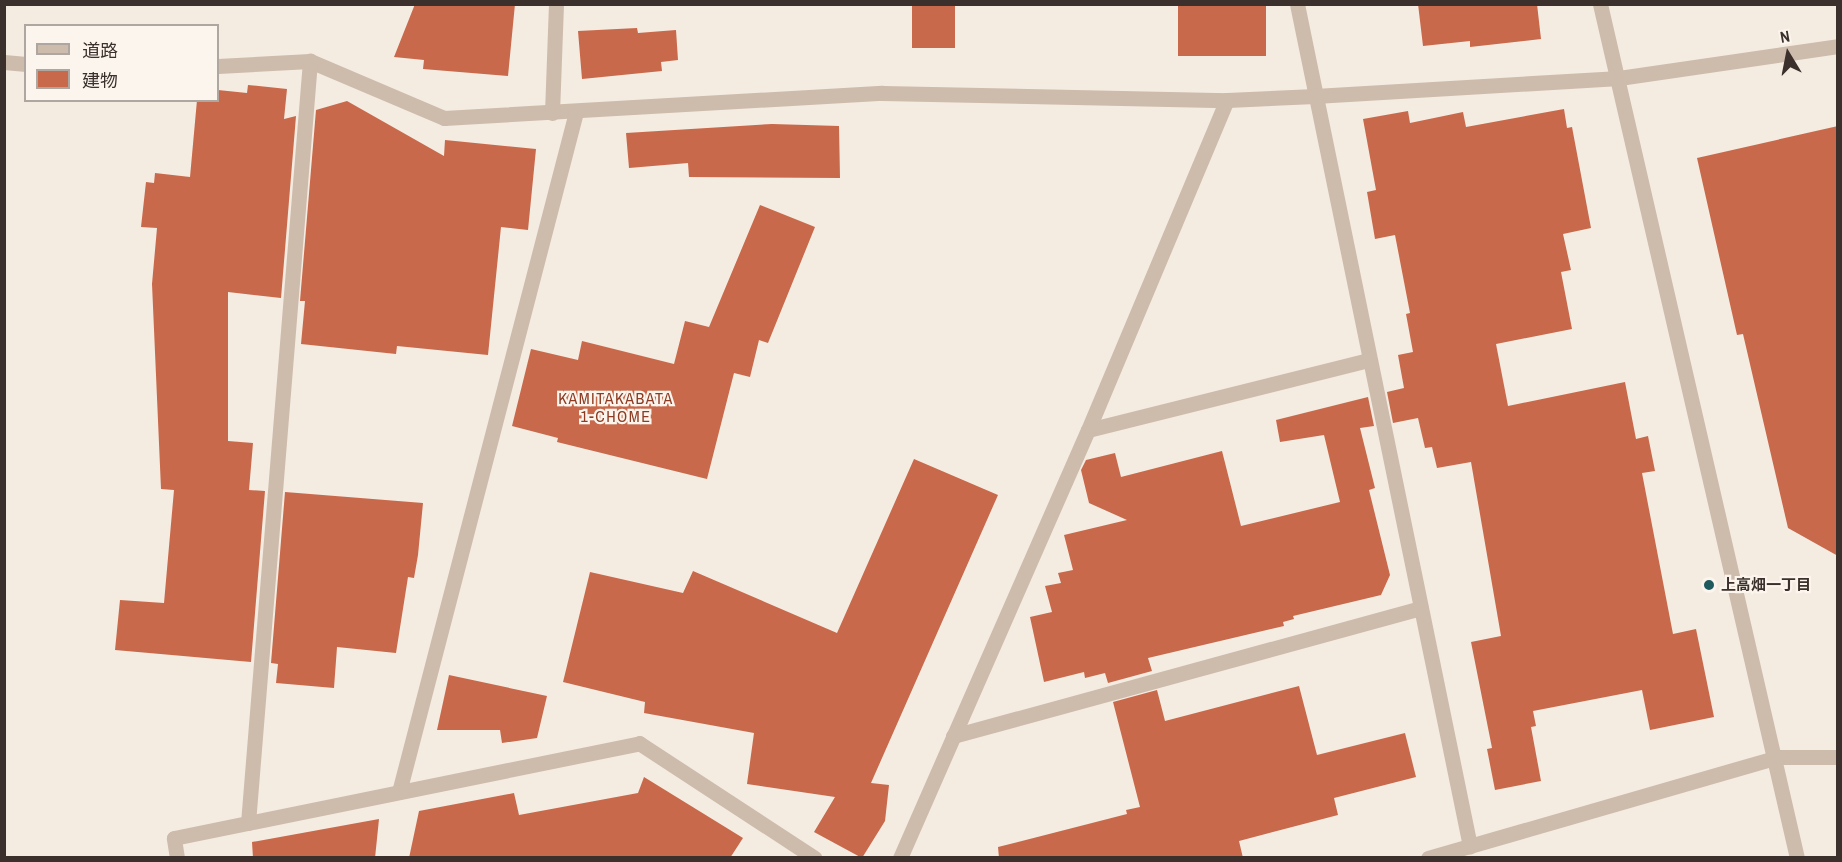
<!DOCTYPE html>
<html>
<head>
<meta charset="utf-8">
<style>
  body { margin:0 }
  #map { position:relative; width:1842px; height:862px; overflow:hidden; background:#f4ebe1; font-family:"Archivo Narrow","Noto Sans JP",sans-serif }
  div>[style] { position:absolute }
  .building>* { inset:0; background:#c8694b; transform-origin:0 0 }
  .minor>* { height:15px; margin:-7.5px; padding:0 7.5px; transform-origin:7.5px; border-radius:7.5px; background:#cdbbac }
  .tertiary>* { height:15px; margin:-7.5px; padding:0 7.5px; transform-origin:7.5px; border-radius:7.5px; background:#cdbbac }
  .dots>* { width:16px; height:16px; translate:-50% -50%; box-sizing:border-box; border:3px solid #fbf5ee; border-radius:50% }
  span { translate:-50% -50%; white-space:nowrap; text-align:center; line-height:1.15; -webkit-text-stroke:4.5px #fbf5ee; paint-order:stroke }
  .poi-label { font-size:15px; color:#3b302b; font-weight:700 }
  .left { translate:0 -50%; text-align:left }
  .neighbourhood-label { font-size:16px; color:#8c3b22; letter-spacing:1.5px }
  .frame { position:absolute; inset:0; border:6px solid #3b302b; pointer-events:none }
  .legend { position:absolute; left:24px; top:24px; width:195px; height:78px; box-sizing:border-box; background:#fbf5ee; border:2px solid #aea6a0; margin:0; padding:8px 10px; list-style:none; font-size:18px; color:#3b302b }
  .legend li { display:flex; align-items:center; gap:12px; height:30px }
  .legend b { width:30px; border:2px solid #aea6a0 }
  .north { position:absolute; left:1758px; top:24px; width:60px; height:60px; -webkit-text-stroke:4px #fbf5ee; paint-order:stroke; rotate:350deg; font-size:16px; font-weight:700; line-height:24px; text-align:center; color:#3b302b }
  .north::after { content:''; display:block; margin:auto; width:21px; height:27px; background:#3b302b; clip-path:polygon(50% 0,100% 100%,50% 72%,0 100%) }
</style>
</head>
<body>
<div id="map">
  <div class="building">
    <div style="clip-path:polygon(415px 4px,515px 4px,508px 76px,423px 69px,424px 60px,394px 57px)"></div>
    <div style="left:912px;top:4px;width:43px;height:44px"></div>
    <div style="left:1178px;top:4px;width:88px;height:52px"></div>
    <div style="clip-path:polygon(1418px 4px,1537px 4px,1541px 39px,1470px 47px,1470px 41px,1423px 46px)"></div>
    <div style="clip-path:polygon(637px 28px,638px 33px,676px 30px,678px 60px,661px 62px,662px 71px,582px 79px,578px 31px)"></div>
    <div style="clip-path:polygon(248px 85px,287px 89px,284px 119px,296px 116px,281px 298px,228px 292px,228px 441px,253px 443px,249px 490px,265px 491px,251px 662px,115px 650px,120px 600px,164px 603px,174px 490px,161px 489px,152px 284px,157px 228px,141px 227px,146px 182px,154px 183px,155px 173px,190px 177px,197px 100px,218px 100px,218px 90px,247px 93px)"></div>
    <div style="clip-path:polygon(347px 101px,444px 156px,445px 140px,536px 149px,528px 230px,501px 227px,488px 355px,397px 346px,396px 354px,301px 344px,305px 301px,300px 301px,316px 110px)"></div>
    <div style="clip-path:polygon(1564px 109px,1567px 128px,1572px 127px,1591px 228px,1563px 234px,1571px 270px,1561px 272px,1572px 329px,1496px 344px,1508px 406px,1625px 382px,1636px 439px,1648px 436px,1655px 471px,1642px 473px,1673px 634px,1696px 629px,1714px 717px,1650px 730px,1642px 690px,1533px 711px,1536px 726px,1531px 727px,1541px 781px,1495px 790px,1487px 749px,1492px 748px,1471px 642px,1501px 636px,1471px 462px,1437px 468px,1432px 447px,1425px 448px,1418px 418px,1393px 423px,1387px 392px,1404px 388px,1398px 355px,1413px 352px,1406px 314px,1410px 313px,1395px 235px,1375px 239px,1367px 192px,1376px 190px,1363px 119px,1408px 111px,1410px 123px,1463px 112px,1466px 127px)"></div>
    <div style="clip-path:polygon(772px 124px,839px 126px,840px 178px,689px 177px,688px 163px,629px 168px,626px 133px)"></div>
    <div style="clip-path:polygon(1838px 126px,1838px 556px,1788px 528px,1743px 334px,1737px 335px,1697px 158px)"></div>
    <div style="clip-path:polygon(760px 205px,815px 227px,768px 343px,759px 340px,750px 377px,734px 373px,707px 479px,557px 442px,558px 438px,512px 426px,531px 349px,578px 360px,582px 341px,674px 364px,685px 321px,709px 327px)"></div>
    <div style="clip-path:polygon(1368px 397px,1374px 426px,1360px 428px,1375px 488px,1369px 490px,1390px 575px,1381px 595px,1293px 616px,1294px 619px,1283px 622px,1284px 626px,1148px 658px,1152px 671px,1108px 683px,1105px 673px,1085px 678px,1084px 672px,1044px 682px,1030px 617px,1052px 612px,1045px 586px,1061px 583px,1058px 573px,1073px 570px,1064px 535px,1127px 520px,1089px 503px,1081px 470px,1086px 460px,1115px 453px,1121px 477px,1222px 451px,1241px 526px,1340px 502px,1324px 435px,1280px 442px,1276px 420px)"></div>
    <div style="clip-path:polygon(914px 459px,998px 495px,871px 783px,889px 785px,885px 821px,862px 858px,814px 832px,835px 797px,747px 784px,754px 733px,644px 713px,645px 702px,563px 682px,590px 572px,683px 593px,693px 571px,837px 633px)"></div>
    <div style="clip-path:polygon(285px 492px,423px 503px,418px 555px,414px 578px,408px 577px,396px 653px,337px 647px,334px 688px,276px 683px,278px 664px,271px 663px)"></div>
    <div style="clip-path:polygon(449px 675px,547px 696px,537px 738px,502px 743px,500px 730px,437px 730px)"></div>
    <div style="clip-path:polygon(1299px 686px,1317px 755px,1405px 733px,1416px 777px,1334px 798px,1338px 815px,1239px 841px,1243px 858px,999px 858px,998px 847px,1127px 814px,1126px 810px,1140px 807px,1113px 702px,1157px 690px,1165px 721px)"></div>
    <div style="clip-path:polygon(644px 777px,743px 838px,730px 858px,409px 858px,419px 811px,514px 793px,519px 815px,638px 793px)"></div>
    <div style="clip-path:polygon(379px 819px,375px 858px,253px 858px,252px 842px)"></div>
  </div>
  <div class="minor">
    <div style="left:1297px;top:4px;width:860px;rotate:78.39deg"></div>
    <div style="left:4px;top:62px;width:22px;rotate:5deg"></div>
    <div style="left:218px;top:66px;width:92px;rotate:-3.1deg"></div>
    <div style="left:310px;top:61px;width:146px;rotate:23deg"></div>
    <div style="left:444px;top:118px;width:439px;rotate:-3.3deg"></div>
    <div style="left:882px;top:93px;width:345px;rotate:1.2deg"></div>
    <div style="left:1227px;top:100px;width:88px;rotate:-2.6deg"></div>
    <div style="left:1315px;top:96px;width:305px;rotate:-3.4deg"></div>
    <div style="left:1619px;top:78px;width:221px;rotate:-8.3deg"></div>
    <div style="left:552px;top:113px;width:109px;rotate:-87.9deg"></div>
    <div style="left:1088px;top:430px;width:290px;rotate:-14deg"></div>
    <div style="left:953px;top:736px;width:485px;rotate:-15.3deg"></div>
    <div style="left:1777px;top:757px;width:61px"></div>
    <div style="left:399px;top:792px;width:703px;rotate:-75.41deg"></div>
    <div style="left:248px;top:823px;width:765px;rotate:-85.35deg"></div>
    <div style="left:177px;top:858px;width:20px;rotate:-99deg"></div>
    <div style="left:174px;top:838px;width:475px;rotate:-11.5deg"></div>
    <div style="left:639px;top:743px;width:210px;rotate:33.2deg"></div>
    <div style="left:900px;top:858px;width:467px;rotate:-66.3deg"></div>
    <div style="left:1088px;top:430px;width:358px;rotate:-67.2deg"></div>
  </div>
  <div class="tertiary">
    <div style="left:1600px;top:4px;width:876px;rotate:77.01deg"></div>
    <div style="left:1428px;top:858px;width:363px;rotate:-16.1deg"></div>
  </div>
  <div class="dots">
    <div style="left:1709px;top:585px;background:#1f5a5e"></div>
  </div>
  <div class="poi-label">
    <span class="left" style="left:1721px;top:585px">上高畑一丁目</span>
  </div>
  <div class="neighbourhood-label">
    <span style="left:616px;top:407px">KAMITAKABATA<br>1-CHOME</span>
  </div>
  <div class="frame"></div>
  <ul class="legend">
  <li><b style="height:8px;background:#cdbbac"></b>道路</li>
  <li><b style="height:16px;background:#c8694b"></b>建物</li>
  </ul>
  <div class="north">N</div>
</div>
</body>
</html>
